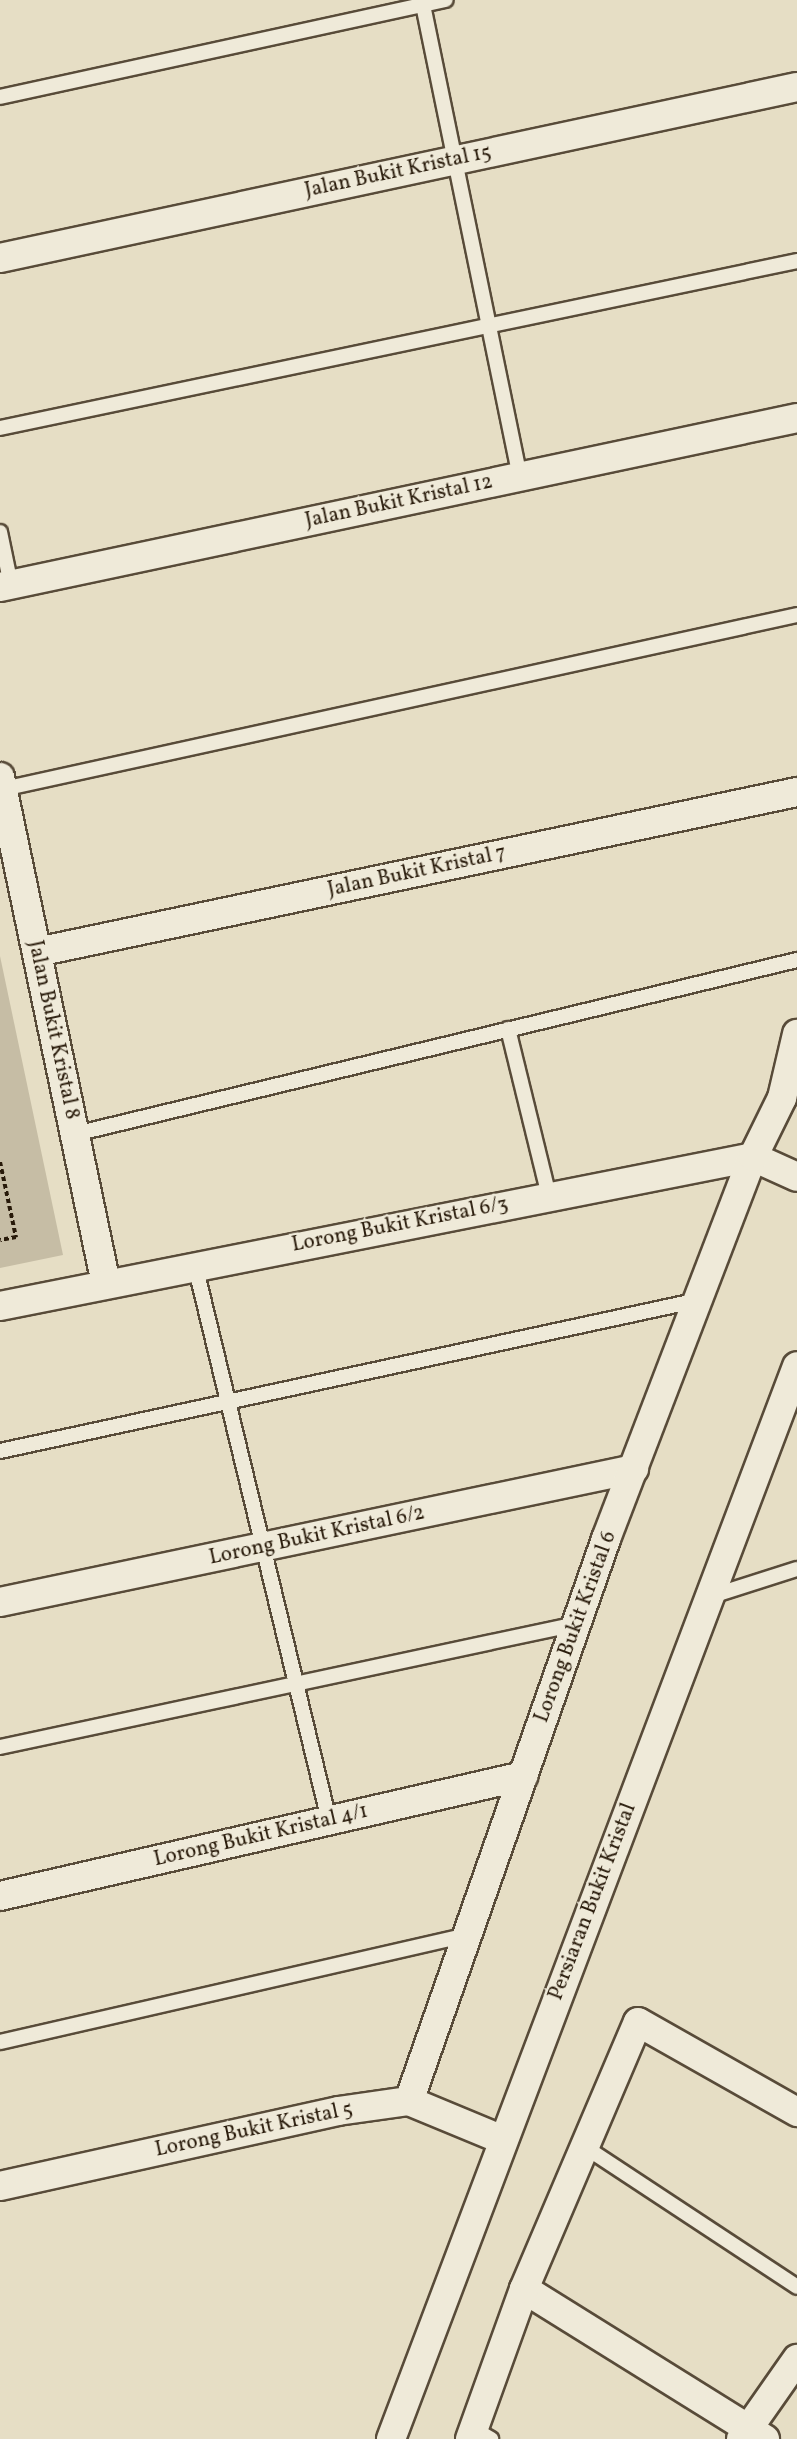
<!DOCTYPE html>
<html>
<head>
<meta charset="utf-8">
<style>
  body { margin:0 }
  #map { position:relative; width:797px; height:2439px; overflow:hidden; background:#e6dec5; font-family:Vollkorn,serif }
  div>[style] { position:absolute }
  .green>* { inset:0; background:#c6bda5 }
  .path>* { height:4px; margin-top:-2px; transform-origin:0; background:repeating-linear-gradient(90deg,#281a0a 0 4.5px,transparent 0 7.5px) }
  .roads { filter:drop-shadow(2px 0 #584b39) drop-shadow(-2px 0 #584b39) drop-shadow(0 2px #584b39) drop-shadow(0 -2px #584b39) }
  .service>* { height:14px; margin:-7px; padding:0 7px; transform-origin:7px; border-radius:7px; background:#efead9 }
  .minor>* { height:28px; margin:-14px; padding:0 14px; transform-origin:14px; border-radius:14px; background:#efead9 }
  span { translate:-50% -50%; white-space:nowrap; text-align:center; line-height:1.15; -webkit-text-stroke:4.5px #efead9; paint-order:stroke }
  .street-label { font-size:21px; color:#281a0a }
</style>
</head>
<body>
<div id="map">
  <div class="green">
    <div style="clip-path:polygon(0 956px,63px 1255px,0 1268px)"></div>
  </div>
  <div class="path">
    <div style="left:0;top:1162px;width:77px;rotate:78deg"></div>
    <div style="left:16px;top:1237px;width:16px;rotate:169deg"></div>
  </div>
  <div class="roads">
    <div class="service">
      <div style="left:422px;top:0;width:487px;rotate:78.4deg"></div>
      <div style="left:0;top:97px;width:456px;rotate:-12.3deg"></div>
      <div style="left:0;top:428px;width:814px;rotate:-11.83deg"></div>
      <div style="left:0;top:532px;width:54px;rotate:78.3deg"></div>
      <div style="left:3px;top:789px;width:813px;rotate:-12.36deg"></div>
      <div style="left:508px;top:1029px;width:172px;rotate:76.2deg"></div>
      <div style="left:75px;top:1134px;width:743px;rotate:-13.55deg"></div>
      <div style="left:195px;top:1265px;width:571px;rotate:76.43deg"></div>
      <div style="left:0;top:1451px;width:715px;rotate:-12.19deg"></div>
      <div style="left:709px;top:1597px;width:92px;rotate:-17.7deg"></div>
      <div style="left:0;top:1747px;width:589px;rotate:-12.05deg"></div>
      <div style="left:0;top:2042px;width:479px;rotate:-12.9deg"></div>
      <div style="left:585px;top:2147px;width:254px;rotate:33.4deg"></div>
      <div style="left:474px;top:2429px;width:20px;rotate:30deg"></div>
    </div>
    <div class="minor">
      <div style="left:0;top:258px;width:815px;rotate:-12.11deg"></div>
      <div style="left:0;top:587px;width:815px;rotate:-11.97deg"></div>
      <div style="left:0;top:777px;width:518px;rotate:78.19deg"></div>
      <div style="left:37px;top:952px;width:777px;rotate:-11.89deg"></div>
      <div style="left:0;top:1306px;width:768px;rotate:-11.19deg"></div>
      <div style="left:753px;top:1157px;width:48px;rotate:24.4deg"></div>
      <div style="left:0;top:1602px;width:648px;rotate:-11.85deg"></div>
      <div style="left:0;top:1896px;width:537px;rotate:-12.92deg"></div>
      <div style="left:409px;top:2101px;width:596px;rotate:-70.68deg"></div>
      <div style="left:606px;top:1539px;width:409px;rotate:-69deg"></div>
      <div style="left:753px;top:1157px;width:66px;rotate:-63.8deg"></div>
      <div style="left:782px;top:1098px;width:66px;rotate:-76.8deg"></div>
      <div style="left:0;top:2186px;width:346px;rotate:-12.5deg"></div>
      <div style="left:338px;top:2111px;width:72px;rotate:-8deg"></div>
      <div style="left:409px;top:2101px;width:102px;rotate:22.5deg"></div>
      <div style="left:524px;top:2289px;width:284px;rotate:31.9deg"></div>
      <div style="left:391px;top:2439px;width:1147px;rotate:-69.27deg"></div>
      <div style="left:470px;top:2439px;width:159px;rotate:-70.2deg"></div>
      <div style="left:524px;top:2289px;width:290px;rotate:-66.9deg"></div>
      <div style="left:638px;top:2022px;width:183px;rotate:29.5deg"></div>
      <div style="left:741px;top:2439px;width:98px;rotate:-55deg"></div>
    </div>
  </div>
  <div class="street-label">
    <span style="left:398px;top:172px;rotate:-12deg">Jalan Bukit Kristal 15</span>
    <span style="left:399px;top:502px;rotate:-12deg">Jalan Bukit Kristal 12</span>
    <span style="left:417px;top:872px;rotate:-12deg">Jalan Bukit Kristal 7</span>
    <span style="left:53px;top:1030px;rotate:78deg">Jalan Bukit Kristal 8</span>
    <span style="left:400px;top:1225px;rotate:-11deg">Lorong Bukit Kristal 6/3</span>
    <span style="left:317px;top:1536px;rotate:-12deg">Lorong Bukit Kristal 6/2</span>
    <span style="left:576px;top:1627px;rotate:-70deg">Lorong Bukit Kristal 6</span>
    <span style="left:261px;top:1836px;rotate:-13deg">Lorong Bukit Kristal 4/1</span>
    <span style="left:593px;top:1902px;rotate:-69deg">Persiaran Bukit Kristal</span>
    <span style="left:254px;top:2130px;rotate:-12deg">Lorong Bukit Kristal 5</span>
  </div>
</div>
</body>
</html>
